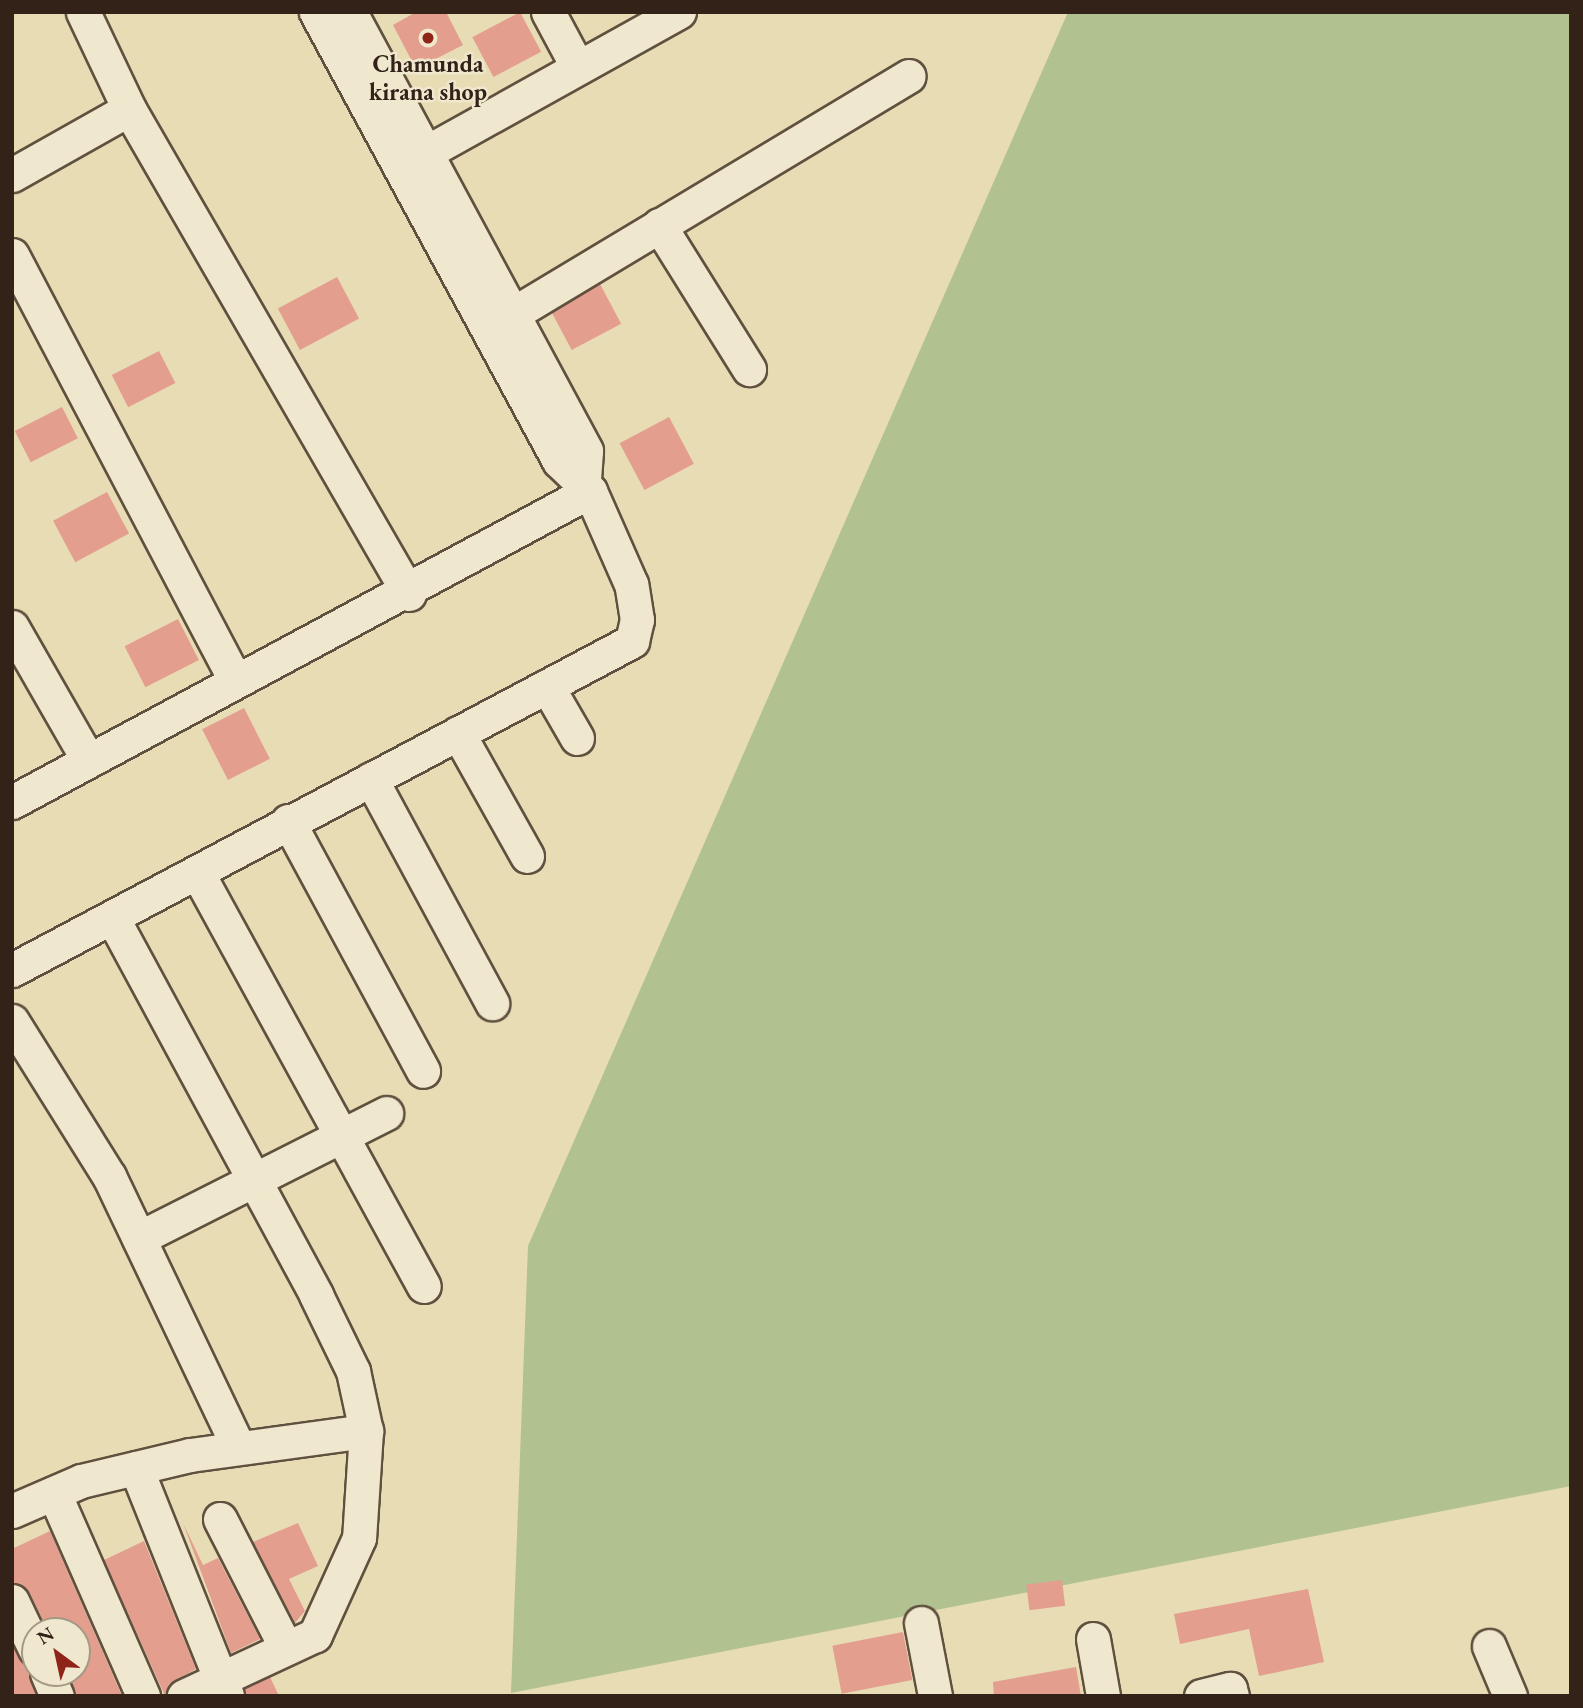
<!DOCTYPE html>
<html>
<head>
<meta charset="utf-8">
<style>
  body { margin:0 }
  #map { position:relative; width:1583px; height:1708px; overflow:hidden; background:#e8dcb4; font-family:"EB Garamond",serif }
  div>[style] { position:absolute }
  .green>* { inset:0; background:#b2c190 }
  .building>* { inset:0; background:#e49e8e; transform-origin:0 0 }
  .roads { filter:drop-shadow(2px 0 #60503f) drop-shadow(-2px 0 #60503f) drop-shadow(0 2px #60503f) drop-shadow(0 -2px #60503f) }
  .street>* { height:33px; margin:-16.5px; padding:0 16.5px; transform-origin:16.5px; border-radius:16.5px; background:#f0e8ce }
  .dots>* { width:19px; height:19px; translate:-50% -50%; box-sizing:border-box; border:4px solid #f0e8ce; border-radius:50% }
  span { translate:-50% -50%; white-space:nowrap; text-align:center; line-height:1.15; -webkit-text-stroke:5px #f0e8ce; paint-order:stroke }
  .poi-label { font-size:24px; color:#332218; font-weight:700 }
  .frame { position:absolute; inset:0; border:14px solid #332218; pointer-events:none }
  .north { position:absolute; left:21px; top:1617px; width:70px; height:70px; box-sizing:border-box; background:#f0e8ce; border:2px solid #a49985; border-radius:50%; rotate:327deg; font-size:19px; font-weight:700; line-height:28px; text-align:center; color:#332218 }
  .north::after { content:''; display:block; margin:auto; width:24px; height:32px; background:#8f2418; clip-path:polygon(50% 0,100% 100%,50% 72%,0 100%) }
</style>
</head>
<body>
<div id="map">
  <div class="green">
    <div style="clip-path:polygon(1068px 12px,1571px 12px,1571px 1486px,511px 1693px,528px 1246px)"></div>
  </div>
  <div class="building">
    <div style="clip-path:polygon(416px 12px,446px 12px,463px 45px,416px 69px,393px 25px)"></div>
    <div style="left:520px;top:12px;width:45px;height:54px;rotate:62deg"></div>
    <div style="left:337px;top:277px;width:47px;height:67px;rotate:62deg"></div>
    <div style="left:600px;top:284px;width:45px;height:56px;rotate:62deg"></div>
    <div style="left:159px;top:351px;width:36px;height:53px;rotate:63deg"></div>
    <div style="left:62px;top:407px;width:35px;height:53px;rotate:63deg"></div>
    <div style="left:669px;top:417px;width:53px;height:56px;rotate:62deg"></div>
    <div style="left:107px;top:492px;width:47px;height:61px;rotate:62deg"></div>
    <div style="left:178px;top:619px;width:46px;height:60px;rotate:63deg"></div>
    <div style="left:244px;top:708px;width:57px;height:47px;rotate:63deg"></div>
    <div style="clip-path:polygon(183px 1523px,203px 1565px,218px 1558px,260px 1639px,231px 1653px)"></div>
    <div style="clip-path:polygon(298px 1523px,318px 1566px,289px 1579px,305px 1611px,295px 1623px,253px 1542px)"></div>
    <div style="clip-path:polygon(50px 1531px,122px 1696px,76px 1696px,68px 1673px,77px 1673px,77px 1631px,48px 1631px,29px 1592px,12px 1582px,12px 1549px)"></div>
    <div style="clip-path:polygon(144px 1541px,196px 1669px,169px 1684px,165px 1696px,104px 1560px)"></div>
    <div style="left:1062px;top:1580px;width:26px;height:36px;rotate:83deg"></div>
    <div style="clip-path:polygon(1308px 1589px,1324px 1662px,1259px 1676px,1249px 1629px,1180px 1644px,1174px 1614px)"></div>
    <div style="left:903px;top:1632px;width:49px;height:72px;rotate:79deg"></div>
    <div style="clip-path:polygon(12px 1646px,29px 1667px,36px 1696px,12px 1696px)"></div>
    <div style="clip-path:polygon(1076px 1667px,1081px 1696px,994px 1696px,993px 1682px)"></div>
    <div style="clip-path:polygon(270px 1677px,279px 1696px,246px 1696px,245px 1689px)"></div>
  </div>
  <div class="roads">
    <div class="street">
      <div style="left:83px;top:12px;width:107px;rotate:64.6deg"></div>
      <div style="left:129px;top:109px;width:560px;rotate:60deg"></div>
      <div style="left:350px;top:12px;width:498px;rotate:61.7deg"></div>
      <div style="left:586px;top:451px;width:29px;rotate:94deg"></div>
      <div style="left:548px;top:12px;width:61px;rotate:61.8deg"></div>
      <div style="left:409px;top:162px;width:309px;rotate:-29.1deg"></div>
      <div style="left:12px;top:175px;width:134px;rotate:-29.4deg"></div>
      <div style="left:659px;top:225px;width:170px;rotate:58deg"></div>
      <div style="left:12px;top:255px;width:479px;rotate:62.3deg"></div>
      <div style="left:516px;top:312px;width:458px;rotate:-31deg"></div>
      <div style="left:12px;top:627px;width:151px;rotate:60.2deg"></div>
      <div style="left:547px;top:686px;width:60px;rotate:60deg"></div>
      <div style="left:458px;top:733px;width:141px;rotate:60.7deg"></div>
      <div style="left:371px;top:779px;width:255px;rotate:61.6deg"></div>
      <div style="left:12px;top:802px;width:656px;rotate:-28.28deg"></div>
      <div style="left:590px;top:491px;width:43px;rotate:-135.9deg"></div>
      <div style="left:559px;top:461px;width:511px;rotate:-118.42deg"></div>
      <div style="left:288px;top:821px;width:284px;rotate:61.6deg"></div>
      <div style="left:197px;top:872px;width:472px;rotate:61.3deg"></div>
      <div style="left:112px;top:917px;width:430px;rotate:61.6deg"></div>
      <div style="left:316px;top:1295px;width:85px;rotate:64deg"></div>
      <div style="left:353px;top:1371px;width:61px;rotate:77.8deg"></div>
      <div style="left:12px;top:970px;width:702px;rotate:-27.95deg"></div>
      <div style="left:632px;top:641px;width:22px;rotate:-77deg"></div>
      <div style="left:637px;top:620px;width:36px;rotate:-99deg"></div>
      <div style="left:631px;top:584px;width:102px;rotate:-113.8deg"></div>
      <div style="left:12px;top:1021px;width:183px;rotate:58deg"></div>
      <div style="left:109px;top:1176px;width:299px;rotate:64.5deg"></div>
      <div style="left:139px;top:1238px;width:277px;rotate:-26.8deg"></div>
      <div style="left:136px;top:1468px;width:245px;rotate:68.2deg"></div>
      <div style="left:54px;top:1493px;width:222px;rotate:66.3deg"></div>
      <div style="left:12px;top:1511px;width:75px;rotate:-23.5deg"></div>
      <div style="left:81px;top:1481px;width:112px;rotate:-13.4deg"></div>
      <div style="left:190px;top:1455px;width:178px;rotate:-7.8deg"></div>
      <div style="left:366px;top:1431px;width:107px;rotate:93.7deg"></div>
      <div style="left:359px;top:1538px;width:107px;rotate:114.4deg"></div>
      <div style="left:315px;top:1635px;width:145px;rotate:155deg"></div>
      <div style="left:220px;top:1519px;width:145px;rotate:62.9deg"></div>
      <div style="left:12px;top:1601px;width:53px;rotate:64.4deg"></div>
      <div style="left:921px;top:1623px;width:74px;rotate:79.1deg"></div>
      <div style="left:1093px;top:1639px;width:58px;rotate:80deg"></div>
      <div style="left:1489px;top:1646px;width:54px;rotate:67.2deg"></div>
      <div style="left:47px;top:1673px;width:25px;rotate:67deg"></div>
      <div style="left:1201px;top:1696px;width:30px;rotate:-14deg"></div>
      <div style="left:1230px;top:1689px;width:7px;rotate:74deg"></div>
    </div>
  </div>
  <div class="dots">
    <div style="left:428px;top:38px;background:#8f2418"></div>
  </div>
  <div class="poi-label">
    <span style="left:428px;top:78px">Chamunda<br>kirana shop</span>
  </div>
  <div class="frame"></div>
  <div class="north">N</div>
</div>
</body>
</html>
